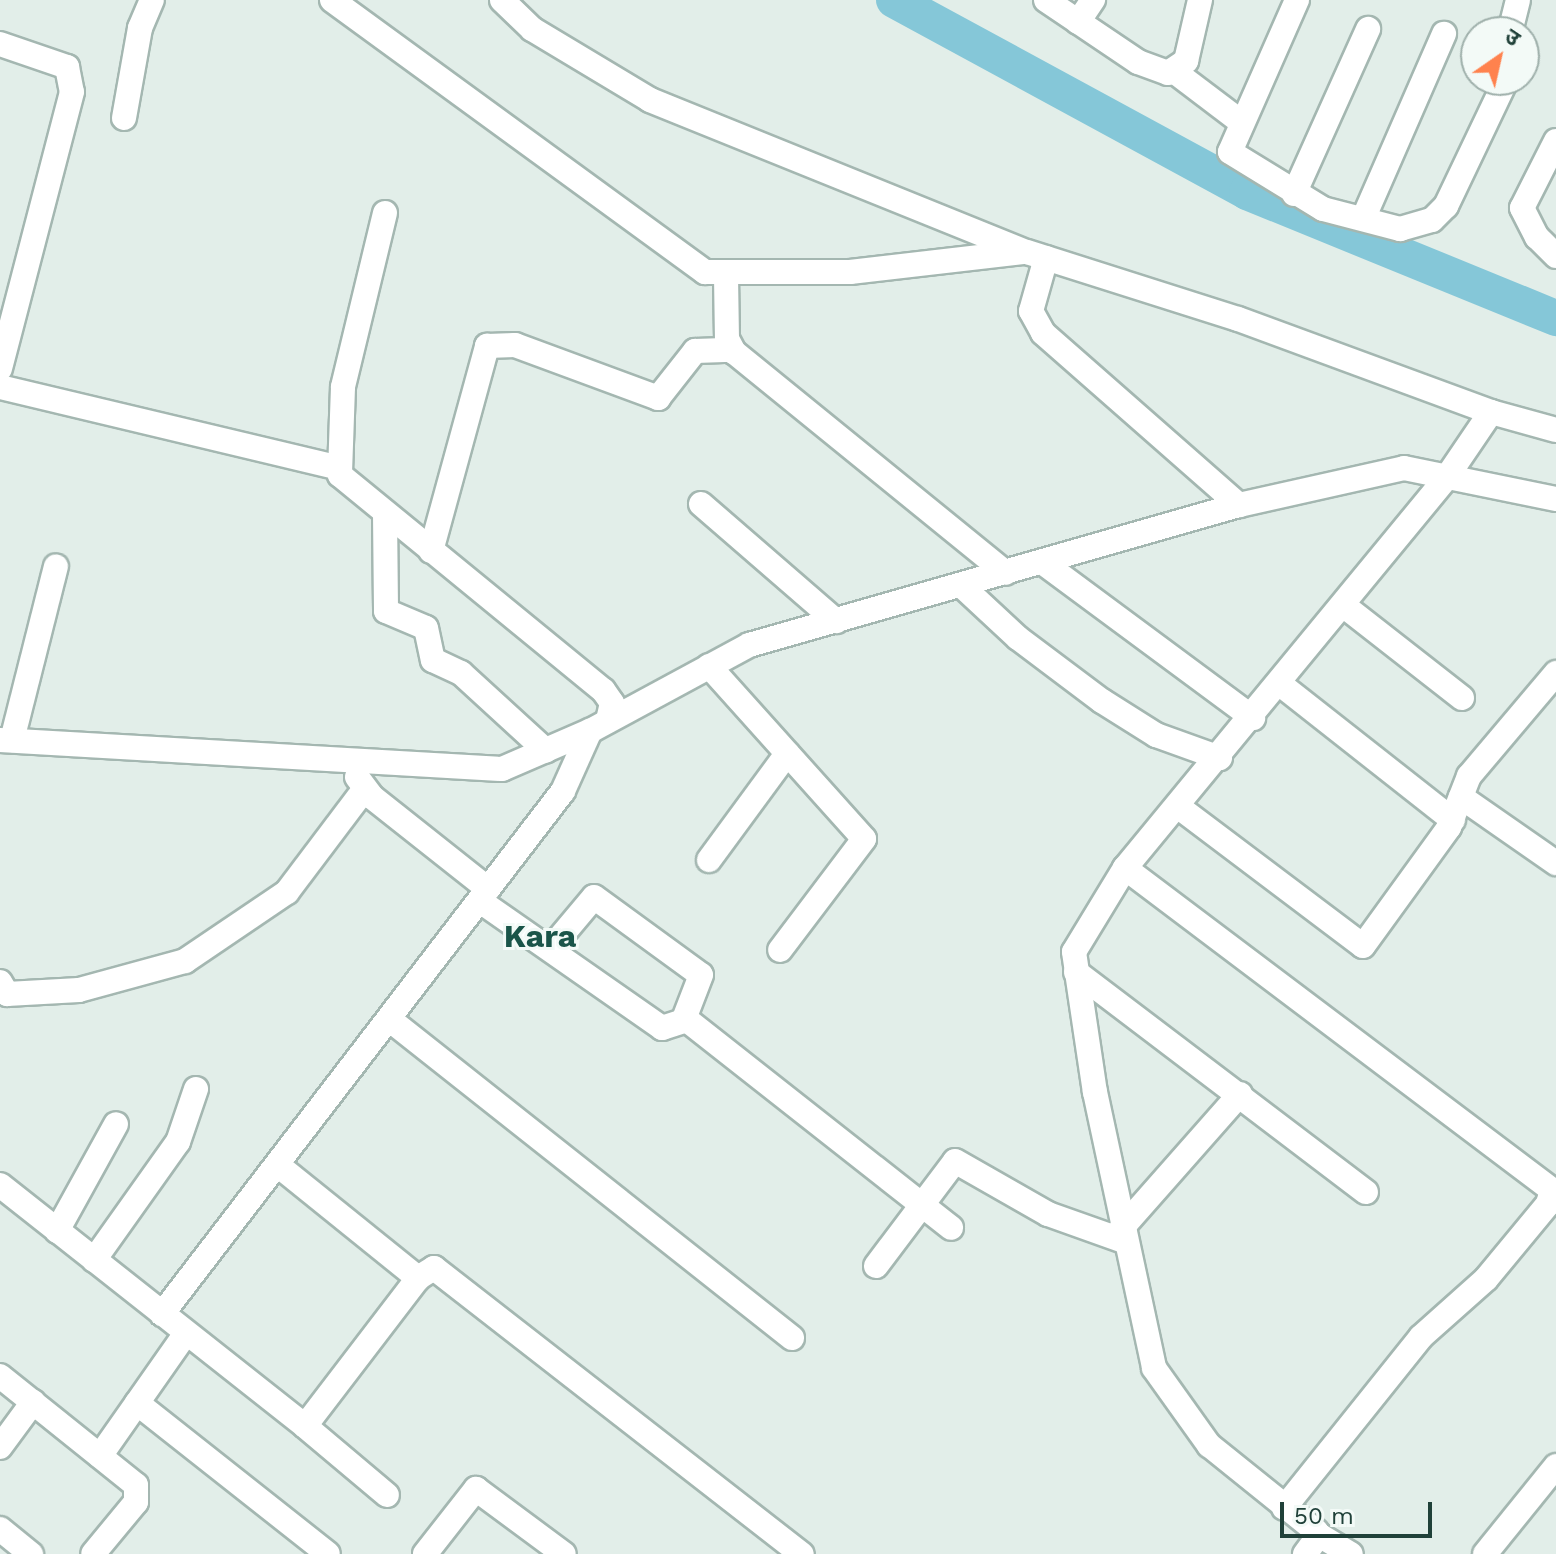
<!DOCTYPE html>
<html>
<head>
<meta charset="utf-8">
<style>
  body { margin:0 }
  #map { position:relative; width:1556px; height:1554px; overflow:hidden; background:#e2eee9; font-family:"Work Sans","Noto Sans Devanagari",sans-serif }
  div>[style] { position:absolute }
  .river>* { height:36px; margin:-18px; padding:0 18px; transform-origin:18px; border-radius:18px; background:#85c7d8 }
  .roads { filter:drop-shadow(2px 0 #a4b7b1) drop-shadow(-2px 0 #a4b7b1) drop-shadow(0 2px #a4b7b1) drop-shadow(0 -2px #a4b7b1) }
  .minor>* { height:24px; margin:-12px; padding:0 12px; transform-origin:12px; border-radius:12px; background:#fff }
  span { translate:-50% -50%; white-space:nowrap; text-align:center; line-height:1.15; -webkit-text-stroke:6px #f3faf7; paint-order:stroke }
  .quarter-label { font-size:32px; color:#1a5549; font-weight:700 }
  .north { position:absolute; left:1460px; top:16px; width:80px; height:80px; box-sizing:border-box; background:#f3faf7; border:2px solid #9fb0ab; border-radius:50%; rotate:34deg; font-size:22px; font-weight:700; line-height:32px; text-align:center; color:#204139 }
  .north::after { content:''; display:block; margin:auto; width:28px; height:36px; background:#ff824e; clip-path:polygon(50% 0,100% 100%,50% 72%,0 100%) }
  .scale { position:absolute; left:1280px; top:1502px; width:152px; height:36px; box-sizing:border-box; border:4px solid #204139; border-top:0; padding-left:10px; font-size:24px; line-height:28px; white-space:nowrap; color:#204139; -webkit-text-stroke:6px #f3faf7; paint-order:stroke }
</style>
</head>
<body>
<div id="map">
  <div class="river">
    <div style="left:894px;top:0;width:402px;rotate:28.5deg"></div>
    <div style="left:1247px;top:192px;width:334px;rotate:22.2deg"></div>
  </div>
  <div class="roads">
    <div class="minor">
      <div style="left:332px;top:0;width:462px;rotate:36.1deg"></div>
      <div style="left:705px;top:272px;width:145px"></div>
      <div style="left:850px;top:272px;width:174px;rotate:-6.6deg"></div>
      <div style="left:502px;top:0;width:42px;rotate:44deg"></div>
      <div style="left:532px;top:29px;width:138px;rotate:31deg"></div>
      <div style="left:650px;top:100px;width:406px;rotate:22deg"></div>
      <div style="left:1027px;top:252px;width:221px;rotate:17.6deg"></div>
      <div style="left:1238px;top:319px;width:270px;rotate:20.2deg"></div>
      <div style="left:1491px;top:412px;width:78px;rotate:124.1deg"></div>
      <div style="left:1447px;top:477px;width:507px;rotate:129.47deg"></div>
      <div style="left:1125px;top:868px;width:98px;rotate:121.3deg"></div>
      <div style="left:1074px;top:952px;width:142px;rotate:81.5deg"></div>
      <div style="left:1095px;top:1092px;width:282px;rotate:77.9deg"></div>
      <div style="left:1154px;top:1368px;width:95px;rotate:54.5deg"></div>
      <div style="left:1209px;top:1445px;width:137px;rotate:38.8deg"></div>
      <div style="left:1316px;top:1531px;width:5px;rotate:53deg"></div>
      <div style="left:1319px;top:1535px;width:24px;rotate:126deg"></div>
      <div style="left:1046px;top:0;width:111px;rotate:34deg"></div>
      <div style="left:1138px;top:62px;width:32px;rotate:20deg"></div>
      <div style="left:1168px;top:73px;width:22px;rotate:-34deg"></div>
      <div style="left:1186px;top:61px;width:63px;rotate:-77.1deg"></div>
      <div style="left:1297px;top:0;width:166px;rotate:113.8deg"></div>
      <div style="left:1230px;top:152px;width:109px;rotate:31.5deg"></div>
      <div style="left:1323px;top:209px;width:80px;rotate:14.6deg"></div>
      <div style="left:1400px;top:229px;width:33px;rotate:-16deg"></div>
      <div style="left:1432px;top:220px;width:20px;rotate:-45deg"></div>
      <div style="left:1446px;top:206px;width:140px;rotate:-64.5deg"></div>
      <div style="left:1078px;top:22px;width:27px;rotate:-56deg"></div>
      <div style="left:1510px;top:32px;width:33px;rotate:-76deg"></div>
      <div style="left:0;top:44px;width:71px;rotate:18.9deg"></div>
      <div style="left:67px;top:67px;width:25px;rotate:79deg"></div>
      <div style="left:72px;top:92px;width:286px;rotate:104.6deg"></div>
      <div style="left:1175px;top:72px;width:83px;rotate:37.1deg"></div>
      <div style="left:124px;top:118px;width:91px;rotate:-79.9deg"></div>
      <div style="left:140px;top:28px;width:30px;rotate:-67deg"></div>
      <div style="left:1556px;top:141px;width:75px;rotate:116.9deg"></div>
      <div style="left:1522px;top:208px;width:33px;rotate:63deg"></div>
      <div style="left:1537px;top:237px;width:27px;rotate:45deg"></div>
      <div style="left:1294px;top:194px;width:181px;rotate:-65.8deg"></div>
      <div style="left:385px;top:213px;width:179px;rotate:103.6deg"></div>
      <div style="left:343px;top:387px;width:88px;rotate:92deg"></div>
      <div style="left:340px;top:475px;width:340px;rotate:39.3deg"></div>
      <div style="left:603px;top:690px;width:16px;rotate:55deg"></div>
      <div style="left:612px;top:703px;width:18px;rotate:103deg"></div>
      <div style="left:1364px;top:217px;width:200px;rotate:-66.4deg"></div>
      <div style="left:1046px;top:258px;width:55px;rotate:105.8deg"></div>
      <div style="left:1031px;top:311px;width:25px;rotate:61deg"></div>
      <div style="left:1043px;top:333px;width:261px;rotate:41.3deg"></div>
      <div style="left:726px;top:276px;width:63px;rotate:89.1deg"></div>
      <div style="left:727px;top:339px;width:15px;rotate:62deg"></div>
      <div style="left:734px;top:352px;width:350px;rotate:39.1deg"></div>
      <div style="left:0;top:387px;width:346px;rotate:13.4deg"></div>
      <div style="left:1491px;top:412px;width:67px;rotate:15.5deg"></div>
      <div style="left:701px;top:504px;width:179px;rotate:40.9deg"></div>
      <div style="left:385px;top:514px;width:97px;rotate:89.4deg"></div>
      <div style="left:386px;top:611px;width:43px;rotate:23deg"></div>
      <div style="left:426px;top:628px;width:33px;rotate:78deg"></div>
      <div style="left:433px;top:660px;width:31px;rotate:25deg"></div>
      <div style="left:461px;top:673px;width:115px;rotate:42.5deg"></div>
      <div style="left:431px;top:551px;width:213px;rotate:-74.7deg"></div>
      <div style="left:487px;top:346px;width:28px;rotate:-2deg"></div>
      <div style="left:515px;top:345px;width:153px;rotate:20.3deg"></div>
      <div style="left:658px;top:398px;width:60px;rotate:-51.8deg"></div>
      <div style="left:695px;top:351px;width:37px;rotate:-2deg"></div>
      <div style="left:1045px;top:564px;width:259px;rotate:36.5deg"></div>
      <div style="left:962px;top:586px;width:76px;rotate:42.9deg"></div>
      <div style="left:1018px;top:638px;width:105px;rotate:36.9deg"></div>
      <div style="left:1102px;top:701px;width:64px;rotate:32.2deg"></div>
      <div style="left:1156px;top:735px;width:68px;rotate:19.8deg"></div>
      <div style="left:1343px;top:605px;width:151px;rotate:38deg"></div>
      <div style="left:709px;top:666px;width:232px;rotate:48.1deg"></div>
      <div style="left:864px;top:839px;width:139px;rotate:127.1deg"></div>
      <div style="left:1280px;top:684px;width:220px;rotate:38.2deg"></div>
      <div style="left:0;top:740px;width:503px;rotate:3.31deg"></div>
      <div style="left:502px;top:769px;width:96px;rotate:-23.4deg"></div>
      <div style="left:590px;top:731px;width:181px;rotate:-28.4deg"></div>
      <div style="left:749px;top:645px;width:510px;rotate:-15.95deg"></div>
      <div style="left:1239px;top:505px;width:169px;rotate:-12.6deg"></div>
      <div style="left:1404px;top:468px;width:155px;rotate:11.5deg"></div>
      <div style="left:12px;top:740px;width:179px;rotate:-75.8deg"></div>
      <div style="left:357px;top:777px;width:25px;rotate:53deg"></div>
      <div style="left:372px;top:797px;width:148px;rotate:38.4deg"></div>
      <div style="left:1461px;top:797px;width:116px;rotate:34.8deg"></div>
      <div style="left:1180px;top:808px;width:229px;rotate:37deg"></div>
      <div style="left:1363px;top:946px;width:147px;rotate:-54.1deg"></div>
      <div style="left:1449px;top:827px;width:55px;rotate:-68.6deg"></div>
      <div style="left:1469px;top:776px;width:135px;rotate:-49.8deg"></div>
      <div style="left:709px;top:860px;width:132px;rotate:-53.7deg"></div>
      <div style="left:1125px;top:868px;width:535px;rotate:37.02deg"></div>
      <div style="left:1552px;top:1190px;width:15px;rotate:106deg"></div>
      <div style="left:1548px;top:1204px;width:97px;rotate:129.6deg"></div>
      <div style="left:1486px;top:1279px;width:87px;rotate:138.3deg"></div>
      <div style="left:1421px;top:1337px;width:219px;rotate:128.7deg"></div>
      <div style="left:480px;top:901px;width:222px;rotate:34.9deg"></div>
      <div style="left:662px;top:1028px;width:26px;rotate:-18deg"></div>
      <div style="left:687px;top:1020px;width:336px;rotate:38.2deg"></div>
      <div style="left:552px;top:947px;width:65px;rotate:-50deg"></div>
      <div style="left:594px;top:897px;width:132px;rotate:36.1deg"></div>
      <div style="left:701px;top:975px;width:47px;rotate:111.1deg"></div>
      <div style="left:1076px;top:972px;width:364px;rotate:37.2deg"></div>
      <div style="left:0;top:982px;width:14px;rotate:60deg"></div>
      <div style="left:7px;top:994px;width:72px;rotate:-3.2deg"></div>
      <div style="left:79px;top:990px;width:110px;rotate:-15.3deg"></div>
      <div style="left:185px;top:961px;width:123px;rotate:-34.1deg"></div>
      <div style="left:287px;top:892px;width:128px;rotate:-53deg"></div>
      <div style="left:389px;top:1019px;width:514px;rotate:38.36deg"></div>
      <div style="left:279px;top:1166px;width:179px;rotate:38.9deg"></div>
      <div style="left:0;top:1185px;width:389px;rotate:38.3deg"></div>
      <div style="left:305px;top:1426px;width:186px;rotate:-52.6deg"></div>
      <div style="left:418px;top:1278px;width:19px;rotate:-32deg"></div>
      <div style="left:434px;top:1268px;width:466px;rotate:37.9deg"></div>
      <div style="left:1121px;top:1229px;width:180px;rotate:-48.6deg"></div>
      <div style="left:57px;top:1231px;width:122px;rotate:-61.1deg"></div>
      <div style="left:94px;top:1260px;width:145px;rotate:-54.6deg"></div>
      <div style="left:178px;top:1142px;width:56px;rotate:-71.2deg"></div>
      <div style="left:876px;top:1266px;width:131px;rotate:-53deg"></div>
      <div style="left:955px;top:1161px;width:107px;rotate:29.7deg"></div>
      <div style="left:1048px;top:1214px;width:81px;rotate:19.6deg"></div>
      <div style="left:162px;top:1314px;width:659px;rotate:-52.52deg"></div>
      <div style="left:563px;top:791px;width:66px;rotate:-65.8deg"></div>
      <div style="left:0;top:1376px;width:174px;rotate:38.7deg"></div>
      <div style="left:136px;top:1485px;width:17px;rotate:90deg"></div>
      <div style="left:136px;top:1502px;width:67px;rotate:129.6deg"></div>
      <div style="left:137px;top:1403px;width:243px;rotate:38.3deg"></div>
      <div style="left:305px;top:1426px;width:107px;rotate:40.1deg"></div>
      <div style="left:0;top:1447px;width:56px;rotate:-53.7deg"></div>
      <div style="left:100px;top:1456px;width:150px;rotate:-55deg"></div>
      <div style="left:0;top:1529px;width:40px;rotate:39deg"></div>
      <div style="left:1319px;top:1535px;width:37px;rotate:31deg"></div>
      <div style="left:425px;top:1554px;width:83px;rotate:-51.9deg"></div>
      <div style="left:476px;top:1489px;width:109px;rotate:36.5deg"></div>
      <div style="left:1485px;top:1554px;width:113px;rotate:-51.1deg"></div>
    </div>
  </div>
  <div class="quarter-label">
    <span style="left:540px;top:936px">Kara</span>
  </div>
  <div class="north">उ</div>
  <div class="scale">50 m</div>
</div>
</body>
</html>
